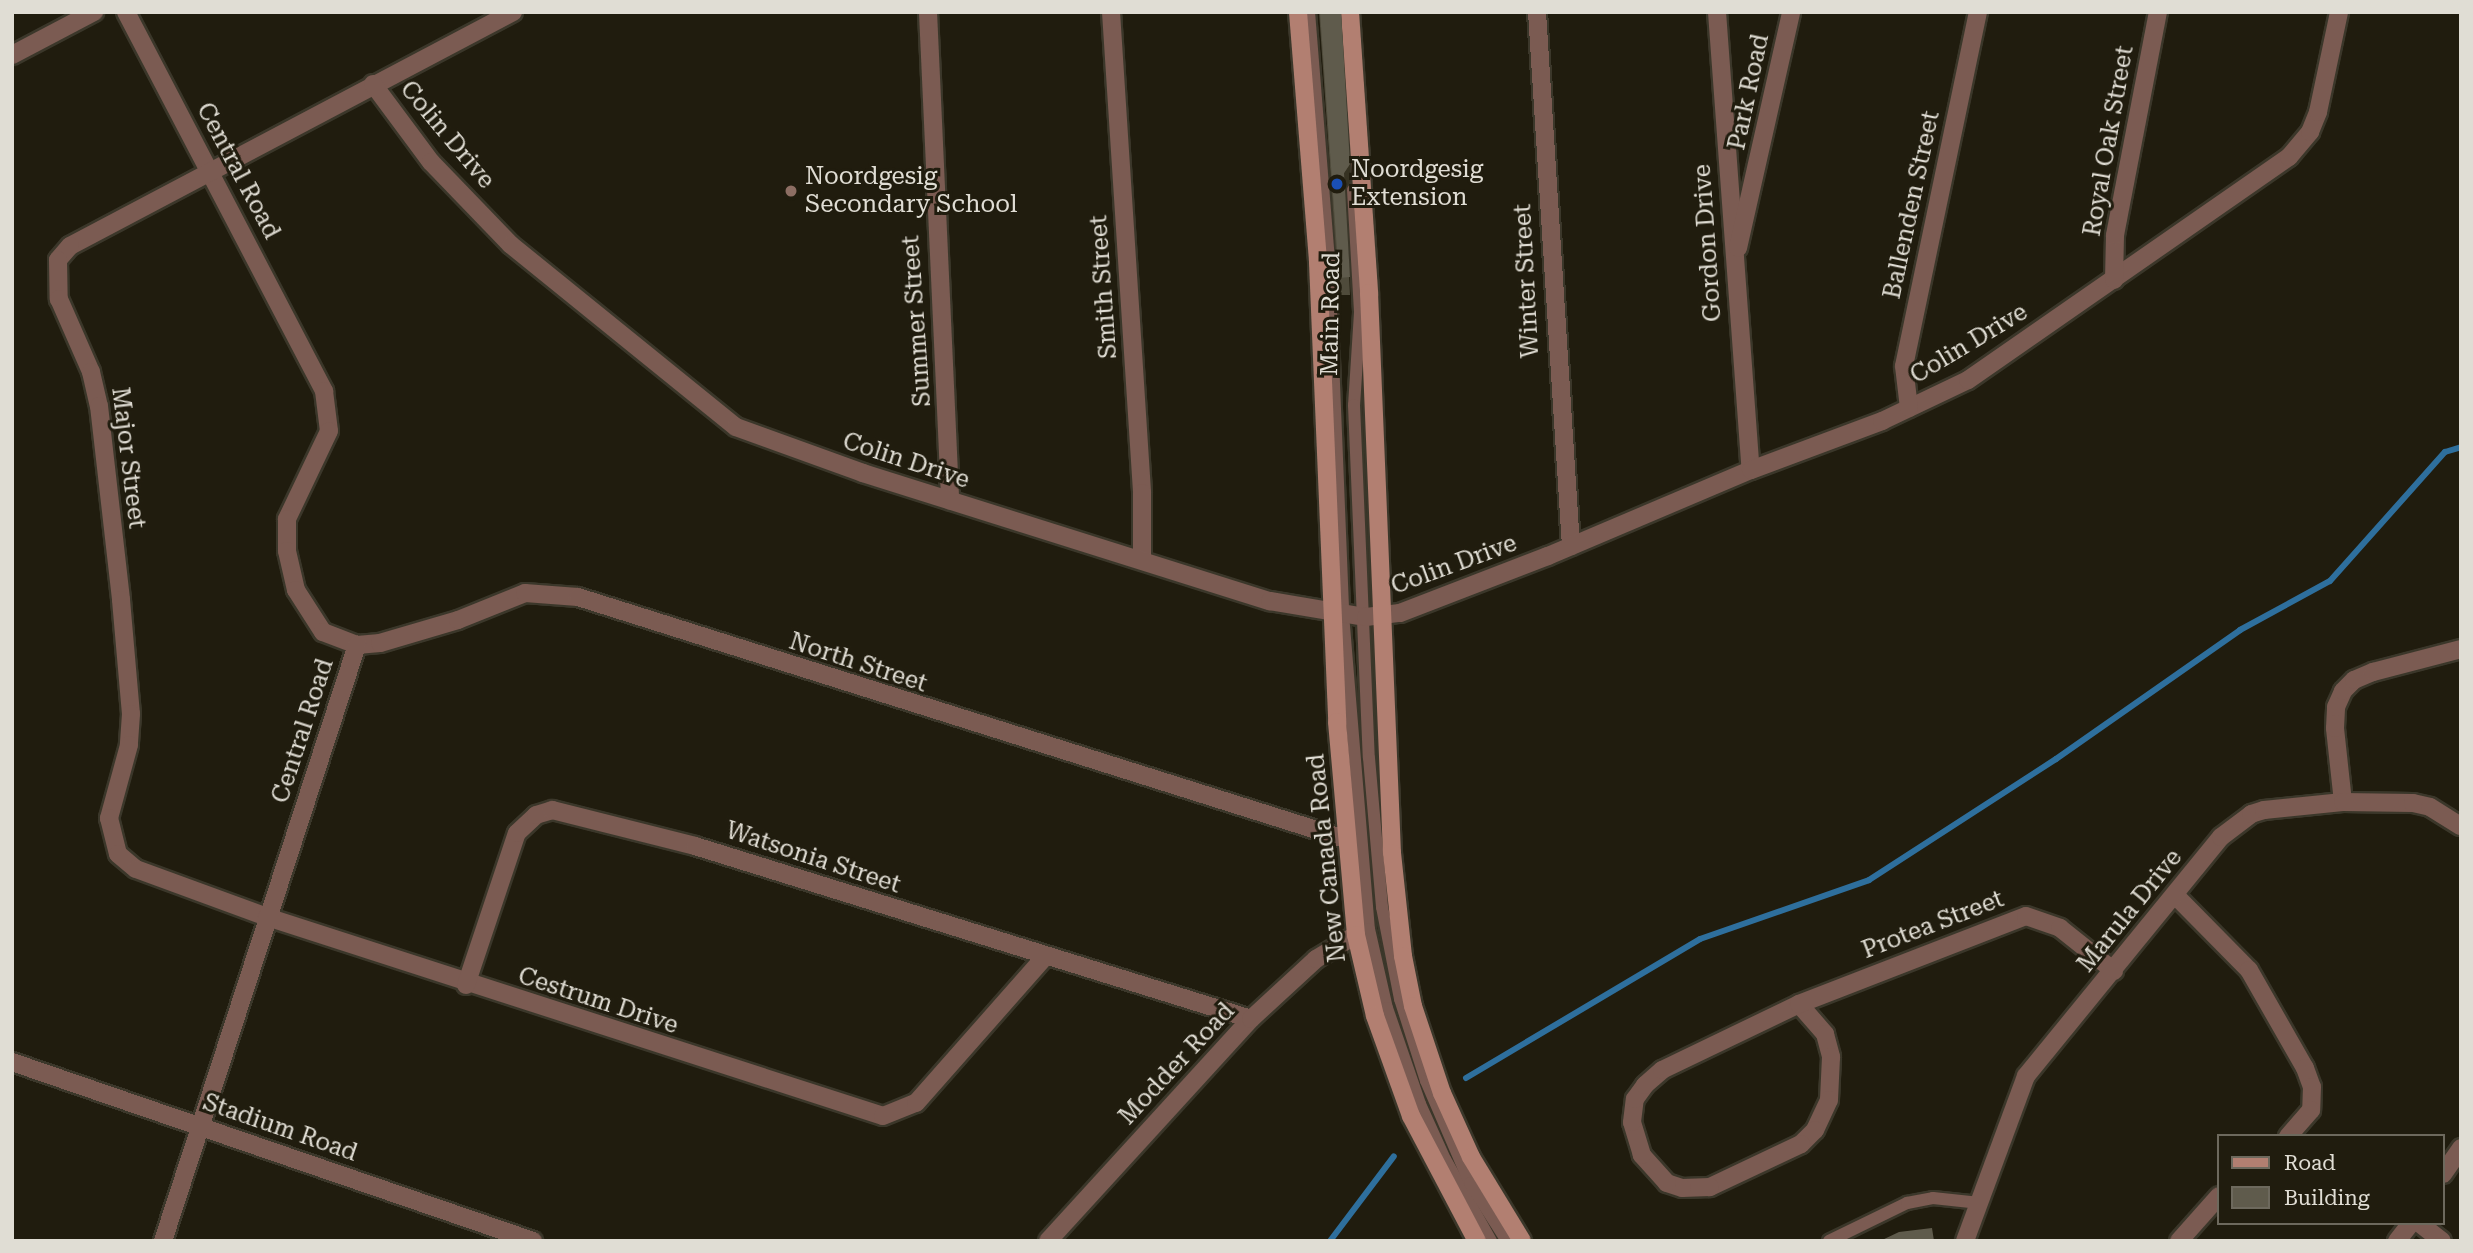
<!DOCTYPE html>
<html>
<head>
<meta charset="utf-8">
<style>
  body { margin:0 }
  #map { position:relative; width:2473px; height:1253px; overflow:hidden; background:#201c0e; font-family:"Roboto Serif",serif }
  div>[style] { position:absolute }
  .stream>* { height:6px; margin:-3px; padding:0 3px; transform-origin:3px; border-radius:3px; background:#2e6f9d }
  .roads { filter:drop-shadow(2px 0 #3b372a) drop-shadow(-2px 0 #3b372a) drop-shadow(0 2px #3b372a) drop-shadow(0 -2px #3b372a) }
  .lane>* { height:12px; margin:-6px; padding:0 6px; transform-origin:6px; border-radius:6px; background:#7b5b52 }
  .street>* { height:18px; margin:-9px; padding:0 9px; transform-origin:9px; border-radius:9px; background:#7b5b52 }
  .secondary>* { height:18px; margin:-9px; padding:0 9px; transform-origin:9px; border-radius:9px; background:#b27f71 }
  .wall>* { inset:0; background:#4f4b3b }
  .shaded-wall>* { inset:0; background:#363222 }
  .building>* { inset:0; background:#5f5b4c }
  .dots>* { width:19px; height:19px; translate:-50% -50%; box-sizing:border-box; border:4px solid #201c0e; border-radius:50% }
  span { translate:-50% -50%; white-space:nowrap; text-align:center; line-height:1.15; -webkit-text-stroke:6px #201c0e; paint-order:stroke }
  .street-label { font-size:24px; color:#e0ddd4 }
  .poi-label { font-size:24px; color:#e0ddd4 }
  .left { translate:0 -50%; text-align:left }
  .frame { position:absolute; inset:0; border:14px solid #e0ddd4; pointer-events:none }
  .legend { position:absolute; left:2217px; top:1134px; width:228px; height:91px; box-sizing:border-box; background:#201c0e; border:2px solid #6d695d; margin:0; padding:9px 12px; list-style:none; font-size:21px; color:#e0ddd4 }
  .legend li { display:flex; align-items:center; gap:14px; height:35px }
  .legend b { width:35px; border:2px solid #6d695d }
</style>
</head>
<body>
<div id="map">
  <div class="stream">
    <div style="left:1466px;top:1078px;width:272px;rotate:-30.7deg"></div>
    <div style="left:1700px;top:939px;width:179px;rotate:-19.2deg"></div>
    <div style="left:1869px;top:880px;width:223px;rotate:-32.9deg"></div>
    <div style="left:2056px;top:759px;width:225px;rotate:-35deg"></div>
    <div style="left:2240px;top:630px;width:102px;rotate:-28.6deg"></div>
    <div style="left:2330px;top:581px;width:173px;rotate:-48.3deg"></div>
    <div style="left:2445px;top:452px;width:17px;rotate:-17deg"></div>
    <div style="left:1330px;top:1241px;width:106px;rotate:-53deg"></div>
  </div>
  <div class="roads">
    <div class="lane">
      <div style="left:1309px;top:12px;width:248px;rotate:85.4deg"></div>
      <div style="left:1329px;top:259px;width:355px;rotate:87.7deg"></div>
      <div style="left:1343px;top:614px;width:316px;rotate:85.3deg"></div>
      <div style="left:1369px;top:929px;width:81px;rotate:77.2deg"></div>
      <div style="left:1387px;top:1008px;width:102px;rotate:71deg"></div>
      <div style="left:1420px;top:1104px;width:60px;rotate:65.6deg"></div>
      <div style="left:1445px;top:1159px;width:94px;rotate:60.7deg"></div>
      <div style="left:1353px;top:190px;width:123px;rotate:86.7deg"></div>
      <div style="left:1360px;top:313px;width:92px;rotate:93.7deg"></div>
      <div style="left:1354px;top:405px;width:353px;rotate:87.6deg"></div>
      <div style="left:1369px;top:758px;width:150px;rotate:85deg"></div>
      <div style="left:1382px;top:907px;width:94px;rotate:78.9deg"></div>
      <div style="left:1400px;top:999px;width:86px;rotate:72.4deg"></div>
      <div style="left:1426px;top:1081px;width:111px;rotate:66.7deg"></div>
      <div style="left:1470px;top:1183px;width:69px;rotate:57.5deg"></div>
      <div style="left:1829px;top:1241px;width:87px;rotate:-26deg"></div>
      <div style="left:1907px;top:1203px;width:26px;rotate:-11deg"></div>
      <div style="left:1933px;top:1198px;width:47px;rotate:6.1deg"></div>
    </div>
    <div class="street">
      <div style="left:126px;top:12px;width:428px;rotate:62.4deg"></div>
      <div style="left:324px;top:391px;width:40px;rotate:82.9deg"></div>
      <div style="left:329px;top:431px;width:98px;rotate:115.5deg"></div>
      <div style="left:287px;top:519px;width:32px;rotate:90deg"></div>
      <div style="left:287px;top:551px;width:40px;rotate:77deg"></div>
      <div style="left:296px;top:590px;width:50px;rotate:57.3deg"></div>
      <div style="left:323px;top:632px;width:36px;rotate:21deg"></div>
      <div style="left:357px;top:645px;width:23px;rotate:-5deg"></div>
      <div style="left:380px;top:643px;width:81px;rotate:-16.4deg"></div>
      <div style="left:458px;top:620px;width:72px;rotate:-21.9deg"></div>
      <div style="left:525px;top:593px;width:53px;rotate:4.3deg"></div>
      <div style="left:578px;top:597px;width:804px;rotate:17.51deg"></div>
      <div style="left:513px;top:12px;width:501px;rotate:152.16deg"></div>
      <div style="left:70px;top:246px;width:18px;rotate:131deg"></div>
      <div style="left:58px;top:260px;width:39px;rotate:89deg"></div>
      <div style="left:59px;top:299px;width:80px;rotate:66.3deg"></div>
      <div style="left:91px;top:372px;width:35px;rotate:77deg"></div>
      <div style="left:99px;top:406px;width:195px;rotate:83.5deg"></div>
      <div style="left:121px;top:600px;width:114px;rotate:85deg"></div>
      <div style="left:131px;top:714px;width:31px;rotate:94deg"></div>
      <div style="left:129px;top:745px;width:76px;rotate:105.3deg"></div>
      <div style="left:109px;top:818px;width:37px;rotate:76deg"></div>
      <div style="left:118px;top:854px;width:23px;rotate:40deg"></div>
      <div style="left:136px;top:869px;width:140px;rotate:20.1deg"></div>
      <div style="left:267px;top:917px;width:647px;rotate:17.9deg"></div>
      <div style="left:883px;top:1116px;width:35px;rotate:-22deg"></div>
      <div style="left:916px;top:1103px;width:193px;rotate:-48.6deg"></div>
      <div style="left:928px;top:12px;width:489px;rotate:87.4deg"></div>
      <div style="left:1111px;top:12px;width:482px;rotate:86.3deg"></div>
      <div style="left:1142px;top:493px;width:66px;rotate:90deg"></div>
      <div style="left:1537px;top:12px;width:535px;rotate:86.36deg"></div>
      <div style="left:1717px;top:12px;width:459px;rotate:85.8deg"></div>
      <div style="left:12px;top:55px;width:93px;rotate:-27.7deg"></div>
      <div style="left:373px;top:84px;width:97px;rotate:53.4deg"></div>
      <div style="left:431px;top:162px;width:115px;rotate:46.1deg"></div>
      <div style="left:511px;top:245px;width:289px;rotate:39deg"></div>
      <div style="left:736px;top:427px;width:135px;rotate:19.9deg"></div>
      <div style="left:863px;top:473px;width:427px;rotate:17.5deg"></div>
      <div style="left:1270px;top:601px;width:97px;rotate:9.5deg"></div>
      <div style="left:1366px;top:617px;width:34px;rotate:-7deg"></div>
      <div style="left:1400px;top:613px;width:159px;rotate:-21.1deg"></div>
      <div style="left:1548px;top:556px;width:220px;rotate:-23deg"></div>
      <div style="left:1751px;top:470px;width:140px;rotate:-20.5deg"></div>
      <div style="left:1882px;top:421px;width:95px;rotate:-25.5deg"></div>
      <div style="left:1968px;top:380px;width:391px;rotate:-34.8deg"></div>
      <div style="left:2289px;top:157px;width:33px;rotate:-50deg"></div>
      <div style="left:2310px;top:132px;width:22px;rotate:-68deg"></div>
      <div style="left:2318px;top:112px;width:102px;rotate:-78.1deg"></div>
      <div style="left:1738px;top:248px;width:242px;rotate:-77.3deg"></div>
      <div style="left:2114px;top:280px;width:45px;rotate:-88.7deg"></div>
      <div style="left:2115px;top:235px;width:227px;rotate:-79.1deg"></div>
      <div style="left:1909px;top:408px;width:42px;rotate:-96.8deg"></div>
      <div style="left:1904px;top:366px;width:362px;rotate:-78.2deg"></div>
      <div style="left:2343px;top:802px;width:74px;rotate:-96.2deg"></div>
      <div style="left:2335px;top:728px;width:21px;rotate:-87deg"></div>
      <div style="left:2336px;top:707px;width:17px;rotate:-66deg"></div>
      <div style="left:2343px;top:691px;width:16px;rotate:-45deg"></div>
      <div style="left:2354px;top:680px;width:21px;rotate:-23deg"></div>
      <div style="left:2373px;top:672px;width:91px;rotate:-14.6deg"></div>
      <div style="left:2176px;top:896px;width:104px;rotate:45.4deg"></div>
      <div style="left:2249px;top:970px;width:113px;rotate:60.3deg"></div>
      <div style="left:2305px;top:1068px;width:20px;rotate:70deg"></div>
      <div style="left:2312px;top:1087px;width:23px;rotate:92deg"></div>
      <div style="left:2311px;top:1110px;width:35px;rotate:131deg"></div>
      <div style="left:466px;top:985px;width:160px;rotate:-71.5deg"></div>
      <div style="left:517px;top:833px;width:26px;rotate:-43deg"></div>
      <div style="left:536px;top:815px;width:17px;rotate:-17deg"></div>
      <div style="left:552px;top:810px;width:147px;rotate:14.1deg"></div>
      <div style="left:695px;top:846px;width:582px;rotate:17.28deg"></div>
      <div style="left:1799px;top:1004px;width:40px;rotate:49deg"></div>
      <div style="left:1825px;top:1034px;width:24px;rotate:75deg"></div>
      <div style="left:1831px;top:1057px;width:43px;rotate:92.7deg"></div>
      <div style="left:1829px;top:1100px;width:33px;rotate:115deg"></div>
      <div style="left:1815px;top:1130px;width:20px;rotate:135deg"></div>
      <div style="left:1801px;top:1144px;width:101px;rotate:154.7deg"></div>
      <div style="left:1710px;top:1187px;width:28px;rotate:178deg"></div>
      <div style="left:1682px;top:1188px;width:16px;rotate:-162deg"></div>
      <div style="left:1667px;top:1183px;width:38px;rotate:-132deg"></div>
      <div style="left:1642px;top:1155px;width:34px;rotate:-107deg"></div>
      <div style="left:1632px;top:1122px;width:23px;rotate:-83deg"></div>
      <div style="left:1635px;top:1099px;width:17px;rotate:-54deg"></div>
      <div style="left:1645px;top:1085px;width:23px;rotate:-41deg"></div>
      <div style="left:1662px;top:1070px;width:152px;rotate:-25.7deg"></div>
      <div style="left:1799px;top:1004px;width:243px;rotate:-21.2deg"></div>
      <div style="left:2026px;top:916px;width:36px;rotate:19deg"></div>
      <div style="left:2060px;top:928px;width:69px;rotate:38.5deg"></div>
      <div style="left:12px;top:1062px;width:551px;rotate:18.96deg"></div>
      <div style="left:2443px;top:1174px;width:32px;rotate:-55deg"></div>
      <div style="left:2419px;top:1223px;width:29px;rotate:38deg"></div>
      <div style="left:163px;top:1241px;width:627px;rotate:-71.97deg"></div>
      <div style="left:1048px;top:1241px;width:301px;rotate:-47.6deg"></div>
      <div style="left:1251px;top:1019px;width:88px;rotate:-42.7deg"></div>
      <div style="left:1316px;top:959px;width:47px;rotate:-31deg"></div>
      <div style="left:1965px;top:1241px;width:176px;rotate:-69.7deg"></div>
      <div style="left:2026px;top:1076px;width:308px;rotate:-50.8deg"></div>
      <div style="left:2221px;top:837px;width:38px;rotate:-37deg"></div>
      <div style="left:2251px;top:814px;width:14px;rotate:-17deg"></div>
      <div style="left:2264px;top:810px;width:79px;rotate:-5.8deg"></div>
      <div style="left:2343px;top:802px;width:70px;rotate:0.8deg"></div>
      <div style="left:2413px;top:803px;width:17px;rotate:13deg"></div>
      <div style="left:2430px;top:807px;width:36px;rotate:32deg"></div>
      <div style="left:2179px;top:1241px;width:60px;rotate:-48.4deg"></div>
      <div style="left:2397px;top:1241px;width:23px;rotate:-52deg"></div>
    </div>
    <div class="secondary">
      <div style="left:1298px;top:12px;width:251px;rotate:85.4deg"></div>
      <div style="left:1318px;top:262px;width:460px;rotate:87.6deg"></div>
      <div style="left:1337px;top:722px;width:214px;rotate:84.9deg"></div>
      <div style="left:1356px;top:935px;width:83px;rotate:76.8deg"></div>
      <div style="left:1375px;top:1016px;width:106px;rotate:70.2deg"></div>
      <div style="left:1411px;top:1116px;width:141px;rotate:62.2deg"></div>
      <div style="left:1350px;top:12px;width:282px;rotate:86.1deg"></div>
      <div style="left:1369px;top:293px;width:560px;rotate:87.65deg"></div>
      <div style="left:1392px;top:853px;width:104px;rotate:83.9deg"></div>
      <div style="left:1403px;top:956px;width:51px;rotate:78.7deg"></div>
      <div style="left:1413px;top:1006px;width:92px;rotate:71.6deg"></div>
      <div style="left:1442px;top:1093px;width:70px;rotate:65.6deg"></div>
      <div style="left:1471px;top:1157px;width:98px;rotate:58.7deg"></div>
    </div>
  </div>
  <div class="wall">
    <div style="clip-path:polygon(1319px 12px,1341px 12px,1350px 182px,1345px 189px,1350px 295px,1339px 295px)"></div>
  </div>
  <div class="shaded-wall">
    <div style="clip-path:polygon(1350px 164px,1350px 182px,1344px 191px,1344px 173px)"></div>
  </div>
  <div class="building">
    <div style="clip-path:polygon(1320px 12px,1341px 12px,1350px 164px,1344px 173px,1350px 277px,1339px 278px)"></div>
    <div style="clip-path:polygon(1932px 1228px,1934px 1241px,1880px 1241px,1899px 1232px)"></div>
  </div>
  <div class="dots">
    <div style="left:1337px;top:184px;background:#1a4fb4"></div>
    <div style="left:791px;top:191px;background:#8d6e63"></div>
  </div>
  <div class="street-label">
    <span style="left:1749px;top:92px;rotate:-78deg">Park Road</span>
    <span style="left:447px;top:135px;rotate:50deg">Colin Drive</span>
    <span style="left:2109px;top:141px;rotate:-80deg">Royal Oak Street</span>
    <span style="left:238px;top:171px;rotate:62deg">Central Road</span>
    <span style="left:1912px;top:205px;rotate:-78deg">Ballenden Street</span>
    <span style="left:1708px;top:243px;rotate:-94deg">Gordon Drive</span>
    <span style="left:1527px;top:281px;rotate:-93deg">Winter Street</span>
    <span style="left:1104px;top:287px;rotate:-94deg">Smith Street</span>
    <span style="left:1331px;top:314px;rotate:-89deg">Main Road</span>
    <span style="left:917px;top:321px;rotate:-94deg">Summer Street</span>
    <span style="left:1969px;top:344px;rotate:-31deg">Colin Drive</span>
    <span style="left:128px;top:458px;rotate:83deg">Major Street</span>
    <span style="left:906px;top:461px;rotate:18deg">Colin Drive</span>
    <span style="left:1454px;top:565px;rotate:-20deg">Colin Drive</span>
    <span style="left:858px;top:663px;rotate:18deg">North Street</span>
    <span style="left:303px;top:731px;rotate:-72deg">Central Road</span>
    <span style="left:813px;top:858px;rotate:18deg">Watsonia Street</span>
    <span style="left:1327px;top:858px;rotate:-96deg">New Canada Road</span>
    <span style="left:2130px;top:911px;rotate:-51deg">Marula Drive</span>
    <span style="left:1933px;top:925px;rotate:-21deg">Protea Street</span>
    <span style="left:598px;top:1001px;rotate:18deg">Cestrum Drive</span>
    <span style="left:1177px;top:1064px;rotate:-47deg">Modder Road</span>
    <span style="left:280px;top:1128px;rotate:19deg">Stadium Road</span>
  </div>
  <div class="poi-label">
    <span class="left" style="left:1351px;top:184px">Noordgesig<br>Extension</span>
    <span class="left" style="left:805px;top:191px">Noordgesig<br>Secondary School</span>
  </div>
  <div class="frame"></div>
  <ul class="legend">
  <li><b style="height:9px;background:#b27f71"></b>Road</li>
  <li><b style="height:19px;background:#5f5b4c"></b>Building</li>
  </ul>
</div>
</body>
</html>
